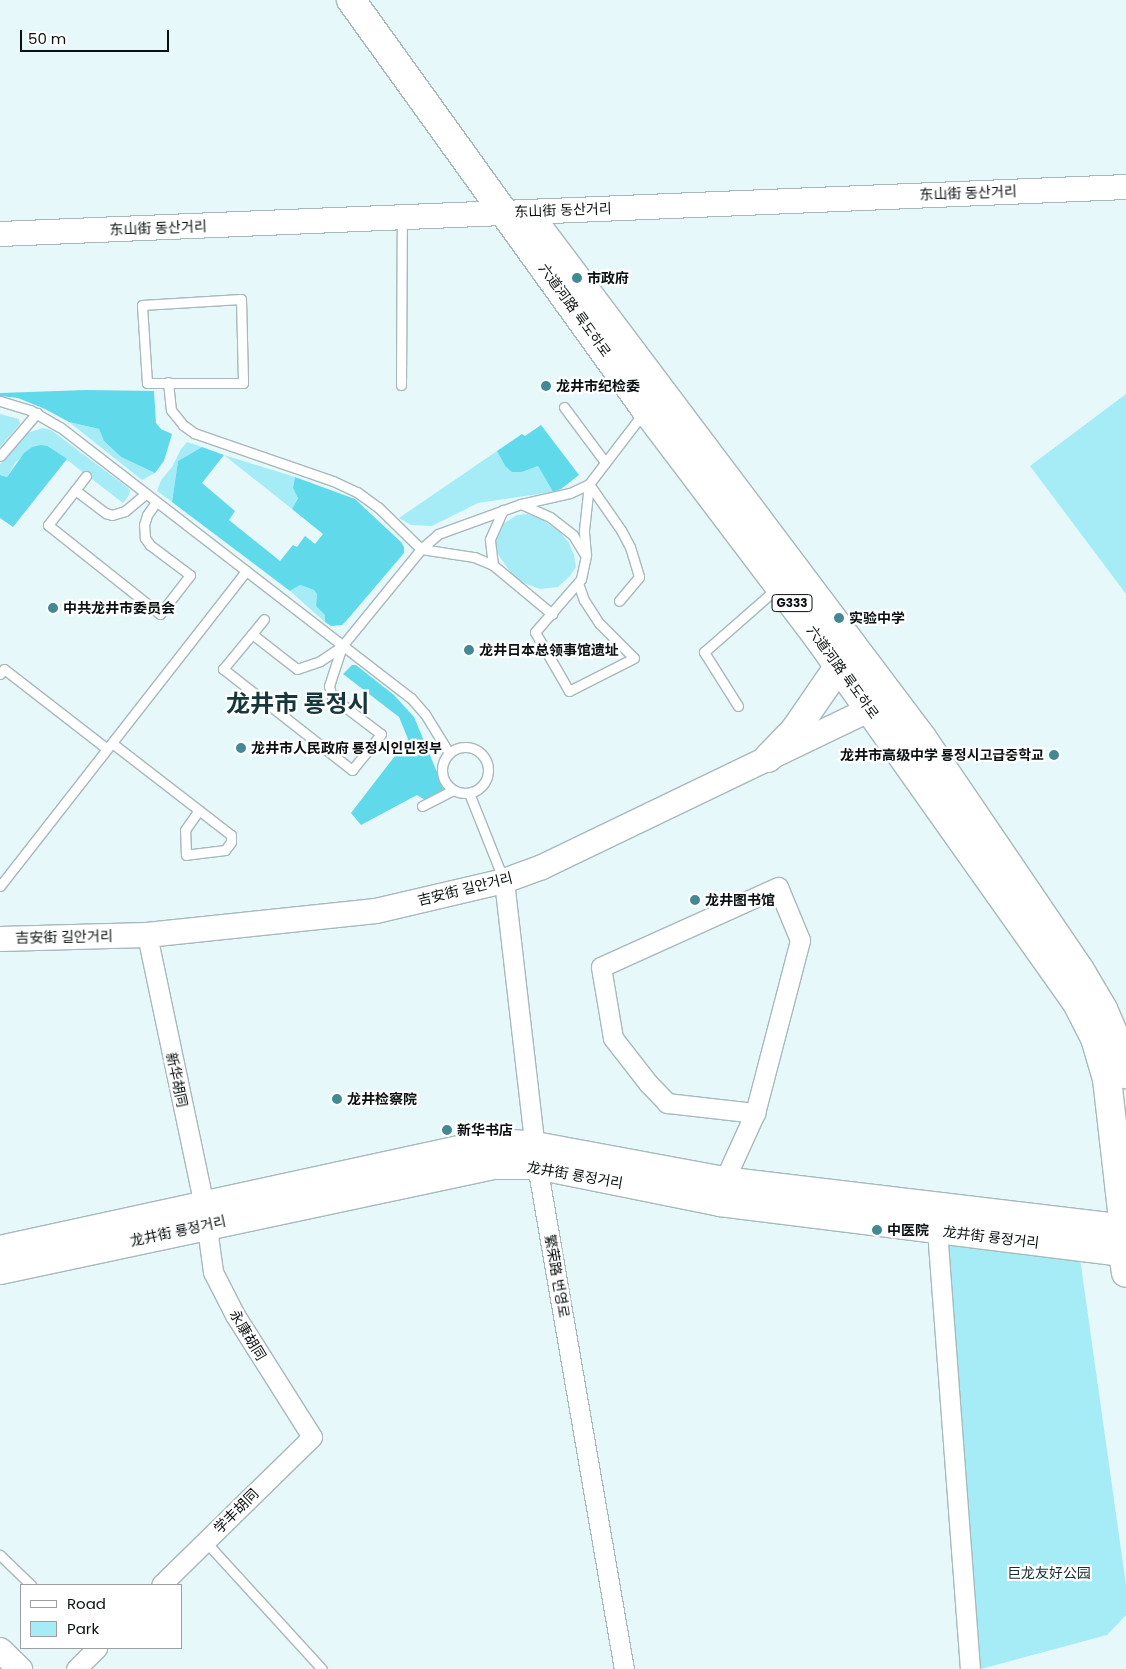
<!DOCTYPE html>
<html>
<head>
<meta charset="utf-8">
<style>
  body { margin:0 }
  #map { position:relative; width:1126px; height:1669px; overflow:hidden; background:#e7f8fb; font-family:Poppins,"Noto Sans SC","Noto Sans KR",sans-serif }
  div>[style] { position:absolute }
  .green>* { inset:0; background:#a6ecf7 }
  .forest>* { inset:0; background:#60daeb }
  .roads { filter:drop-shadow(1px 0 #a8b9bb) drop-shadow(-1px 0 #a8b9bb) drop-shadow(0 1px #a8b9bb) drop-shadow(0 -1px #a8b9bb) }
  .service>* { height:9px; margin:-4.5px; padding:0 4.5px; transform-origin:4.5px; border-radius:4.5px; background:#fff }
  .service>.ring { margin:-4.5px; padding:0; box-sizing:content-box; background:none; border:9px solid #fff; border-radius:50% }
  .minor>* { height:19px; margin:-9.5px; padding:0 9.5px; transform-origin:9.5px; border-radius:9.5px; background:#fff }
  .tertiary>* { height:24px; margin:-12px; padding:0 12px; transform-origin:12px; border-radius:12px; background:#fff }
  .primary>* { height:28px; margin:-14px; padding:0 14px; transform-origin:14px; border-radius:14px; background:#fff }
  .trunk>* { height:28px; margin:-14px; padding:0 14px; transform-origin:14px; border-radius:14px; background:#fff }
  .dots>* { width:14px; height:14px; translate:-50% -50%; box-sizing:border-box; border:2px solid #fff; border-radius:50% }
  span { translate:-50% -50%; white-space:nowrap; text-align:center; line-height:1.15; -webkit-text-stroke:4.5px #fff; paint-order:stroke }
  .shield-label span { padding:1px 4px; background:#fff; border:1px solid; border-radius:4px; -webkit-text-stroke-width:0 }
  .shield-label { font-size:12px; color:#0b1112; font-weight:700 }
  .street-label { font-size:14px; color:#0b1112 }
  .poi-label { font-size:14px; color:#0b1112; font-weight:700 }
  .left { translate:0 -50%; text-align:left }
  .right { translate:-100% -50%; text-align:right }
  .park-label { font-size:14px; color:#182d31 }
  .town-label { font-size:24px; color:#16383c; font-weight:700 }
  .legend { position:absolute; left:20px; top:1584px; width:162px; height:65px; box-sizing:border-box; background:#fff; border:1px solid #9da0a0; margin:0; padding:6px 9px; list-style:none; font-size:15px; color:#0b1112 }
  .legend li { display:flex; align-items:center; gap:10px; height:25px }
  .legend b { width:25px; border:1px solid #9da0a0 }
  .scale { position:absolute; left:20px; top:30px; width:149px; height:22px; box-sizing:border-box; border:2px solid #0b1112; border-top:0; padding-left:6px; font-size:15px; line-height:18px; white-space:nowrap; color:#0b1112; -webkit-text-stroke:4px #fff; paint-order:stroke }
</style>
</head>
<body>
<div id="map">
  <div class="green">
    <div style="clip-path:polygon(1126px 394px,1126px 594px,1030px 466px)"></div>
    <div style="clip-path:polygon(0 414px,19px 419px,20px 424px,0 447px)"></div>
    <div style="clip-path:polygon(69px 422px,99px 429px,104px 441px,121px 457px,155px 473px,142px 480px)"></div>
    <div style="clip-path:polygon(43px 428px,51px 430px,127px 487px,130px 490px,129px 495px,123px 503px,49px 446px,32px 447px,15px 463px,7px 477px,0 475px,0 464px,27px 433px)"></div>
    <div style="clip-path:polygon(187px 442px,202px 447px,178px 461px,172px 502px,157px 491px,161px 480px,172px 467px,181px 449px)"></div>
    <div style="clip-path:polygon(497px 451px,505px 466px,522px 472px,538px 466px,553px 492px,478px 503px,432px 526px,411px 525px,399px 518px)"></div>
    <div style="clip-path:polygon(224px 455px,295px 477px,293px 488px,298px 497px,292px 509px)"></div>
    <div style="clip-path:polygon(527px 514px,538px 517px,560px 532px,569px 543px,574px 555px,576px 567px,570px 576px,558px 587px,540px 589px,521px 582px,512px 574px,499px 556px,495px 543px,501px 525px,517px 515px)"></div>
    <div style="clip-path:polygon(300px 585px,314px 590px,317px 594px,316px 606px,326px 615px,325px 622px,290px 591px)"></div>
    <div style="clip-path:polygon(948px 1240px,1078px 1244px,1126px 1585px,1126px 1615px,1107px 1635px,981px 1669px)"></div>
  </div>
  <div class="forest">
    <div style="clip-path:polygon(86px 390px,154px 391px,156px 423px,161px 429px,172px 434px,164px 461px,155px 473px,121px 457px,104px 441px,99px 429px,69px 422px,45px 409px,18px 398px,0 396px,0 393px)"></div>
    <div style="clip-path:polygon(541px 425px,579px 475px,561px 489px,553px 492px,538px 466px,522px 472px,512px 472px,505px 466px,497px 451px,522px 434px,525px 436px)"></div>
    <div style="clip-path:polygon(41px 445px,48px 446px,67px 459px,13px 527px,0 518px,0 475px,7px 477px,24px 453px,32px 447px)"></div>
    <div style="clip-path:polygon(202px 447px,224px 455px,202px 483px,235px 511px,229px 520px,280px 561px,293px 545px,297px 547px,305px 536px,315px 544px,323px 534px,292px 509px,298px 498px,293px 488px,295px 477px,355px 499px,401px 542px,404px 547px,404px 553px,347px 620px,342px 625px,331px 626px,325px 622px,325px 615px,316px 606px,317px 594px,314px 590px,300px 585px,290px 591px,172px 502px,178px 461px)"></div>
    <div style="clip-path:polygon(352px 665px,356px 665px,394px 695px,414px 717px,445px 791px,425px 800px,417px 795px,361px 825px,351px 813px,408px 739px,399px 717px,343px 674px)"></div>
  </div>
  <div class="roads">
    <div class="service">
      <div style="left:241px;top:299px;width:84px;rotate:88.6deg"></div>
      <div style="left:243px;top:383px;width:96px;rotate:180deg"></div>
      <div style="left:147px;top:383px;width:78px;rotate:-93.7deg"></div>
      <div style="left:142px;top:305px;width:99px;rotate:-3.5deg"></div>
      <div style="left:168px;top:382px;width:28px;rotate:84deg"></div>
      <div style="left:171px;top:410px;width:19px;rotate:51deg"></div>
      <div style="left:183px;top:425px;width:14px;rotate:36deg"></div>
      <div style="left:194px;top:433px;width:147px;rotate:19.1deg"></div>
      <div style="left:333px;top:481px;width:26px;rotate:25deg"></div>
      <div style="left:357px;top:492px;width:26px;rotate:36deg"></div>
      <div style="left:378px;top:507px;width:60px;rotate:44.3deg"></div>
      <div style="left:421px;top:549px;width:54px;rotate:8.6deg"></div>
      <div style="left:474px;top:557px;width:21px;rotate:23deg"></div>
      <div style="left:493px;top:565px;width:77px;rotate:39.7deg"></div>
      <div style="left:401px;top:385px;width:166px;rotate:-89.7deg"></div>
      <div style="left:0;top:401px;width:31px;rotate:17deg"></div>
      <div style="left:30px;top:410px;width:34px;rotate:30deg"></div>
      <div style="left:60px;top:427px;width:443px;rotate:37.7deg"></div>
      <div style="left:411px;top:698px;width:21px;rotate:49deg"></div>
      <div style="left:425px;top:714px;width:46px;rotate:58.4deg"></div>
      <div style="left:564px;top:407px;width:69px;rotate:53.3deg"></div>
      <div style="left:0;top:456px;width:57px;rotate:-49.3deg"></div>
      <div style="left:86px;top:476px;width:62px;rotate:127.8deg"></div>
      <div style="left:48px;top:525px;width:143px;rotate:38.5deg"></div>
      <div style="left:160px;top:614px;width:49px;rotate:-52.4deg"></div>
      <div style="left:190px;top:575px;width:50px;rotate:-143.1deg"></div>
      <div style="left:150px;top:545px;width:9px;rotate:-126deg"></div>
      <div style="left:145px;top:538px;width:13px;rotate:-94deg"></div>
      <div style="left:144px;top:525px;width:10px;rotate:-73deg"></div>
      <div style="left:147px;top:515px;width:16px;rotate:-55deg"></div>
      <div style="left:589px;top:484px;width:56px;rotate:55.2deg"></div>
      <div style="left:621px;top:530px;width:19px;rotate:62deg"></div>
      <div style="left:630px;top:547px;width:31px;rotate:73deg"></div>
      <div style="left:639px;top:577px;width:31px;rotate:130deg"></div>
      <div style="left:75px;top:490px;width:39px;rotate:37deg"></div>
      <div style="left:106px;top:513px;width:6px;rotate:18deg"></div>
      <div style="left:112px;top:515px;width:14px;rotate:-17deg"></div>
      <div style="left:125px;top:511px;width:26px;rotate:-40deg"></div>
      <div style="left:521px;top:504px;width:32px;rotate:24deg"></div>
      <div style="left:550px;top:517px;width:29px;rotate:38deg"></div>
      <div style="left:573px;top:535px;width:21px;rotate:59deg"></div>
      <div style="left:493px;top:565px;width:26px;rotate:-97deg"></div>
      <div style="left:490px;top:539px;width:32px;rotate:-66deg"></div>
      <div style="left:578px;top:583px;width:18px;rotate:71deg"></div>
      <div style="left:584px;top:600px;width:27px;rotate:57deg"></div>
      <div style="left:599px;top:623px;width:49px;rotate:45deg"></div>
      <div style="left:634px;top:658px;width:73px;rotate:153.1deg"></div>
      <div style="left:569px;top:691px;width:68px;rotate:-120deg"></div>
      <div style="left:535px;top:632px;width:70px;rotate:-49deg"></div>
      <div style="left:581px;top:579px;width:25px;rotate:-78deg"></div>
      <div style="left:586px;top:555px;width:25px;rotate:-95deg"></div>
      <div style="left:584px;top:530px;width:46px;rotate:-83.8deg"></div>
      <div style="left:589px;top:484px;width:91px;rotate:-52.6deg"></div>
      <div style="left:252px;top:634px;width:19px;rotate:-51deg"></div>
      <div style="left:342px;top:646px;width:42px;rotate:108deg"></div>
      <div style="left:329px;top:686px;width:11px;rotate:75deg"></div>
      <div style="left:332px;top:697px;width:61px;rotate:37.1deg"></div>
      <div style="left:381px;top:734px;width:46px;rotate:128.9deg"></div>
      <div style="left:352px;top:770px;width:164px;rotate:-141.9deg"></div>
      <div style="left:223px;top:669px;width:45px;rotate:-50.4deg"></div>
      <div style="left:252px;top:634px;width:57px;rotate:37.9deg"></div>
      <div style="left:297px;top:669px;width:24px;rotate:-19deg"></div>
      <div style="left:320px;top:661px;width:27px;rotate:-34deg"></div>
      <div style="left:342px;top:646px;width:125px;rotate:-50.8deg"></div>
      <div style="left:421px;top:549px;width:23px;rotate:-41deg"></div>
      <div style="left:438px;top:534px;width:88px;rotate:-19.9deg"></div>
      <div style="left:521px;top:504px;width:50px;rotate:-12.7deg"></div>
      <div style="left:570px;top:493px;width:21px;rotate:-25deg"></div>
      <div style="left:0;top:674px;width:6px;rotate:-51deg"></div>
      <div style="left:4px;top:669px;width:130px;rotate:37.8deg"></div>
      <div style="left:738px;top:706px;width:64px;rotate:-122.2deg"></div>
      <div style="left:704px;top:652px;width:97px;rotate:-41.2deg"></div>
      <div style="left:112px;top:743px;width:150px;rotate:37.7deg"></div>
      <div style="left:231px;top:835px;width:7px;rotate:90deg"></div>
      <div style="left:231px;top:842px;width:10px;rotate:127deg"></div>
      <div style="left:225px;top:850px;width:39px;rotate:173deg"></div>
      <div style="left:186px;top:855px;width:25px;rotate:-92deg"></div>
      <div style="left:185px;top:830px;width:24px;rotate:-55deg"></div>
      <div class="ring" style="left:442px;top:747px;width:37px;height:37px"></div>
      <div style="left:469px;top:793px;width:95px;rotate:68.3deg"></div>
      <div style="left:422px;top:806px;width:35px;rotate:-27deg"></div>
      <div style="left:0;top:886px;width:400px;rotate:-52deg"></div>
      <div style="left:205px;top:1541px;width:173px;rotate:47.6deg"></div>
      <div style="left:0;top:1555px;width:43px;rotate:44.1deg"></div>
    </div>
    <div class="minor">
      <div style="left:504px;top:881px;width:286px;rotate:83.4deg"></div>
      <div style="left:537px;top:1165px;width:511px;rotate:80.21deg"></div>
      <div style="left:147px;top:935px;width:277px;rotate:78.1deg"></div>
      <div style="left:204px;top:1206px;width:67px;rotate:82.2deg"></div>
      <div style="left:213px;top:1272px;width:48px;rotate:62.9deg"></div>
      <div style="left:235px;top:1315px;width:144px;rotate:57.7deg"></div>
      <div style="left:312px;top:1437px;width:211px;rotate:135.6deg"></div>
      <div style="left:722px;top:1191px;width:10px;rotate:-79deg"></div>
      <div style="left:724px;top:1181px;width:75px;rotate:-65.5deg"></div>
      <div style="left:755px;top:1113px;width:179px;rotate:-75.4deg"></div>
      <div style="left:800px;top:940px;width:57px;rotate:-112.5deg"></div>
      <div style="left:778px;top:887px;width:194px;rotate:155.7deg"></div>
      <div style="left:601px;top:967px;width:72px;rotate:80.4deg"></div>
      <div style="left:613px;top:1038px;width:57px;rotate:52.1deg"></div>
      <div style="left:648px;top:1083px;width:28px;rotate:46deg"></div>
      <div style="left:667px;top:1103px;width:89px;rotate:6.5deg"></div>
      <div style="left:937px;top:1230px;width:440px;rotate:85.7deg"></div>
      <div style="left:76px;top:1669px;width:30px;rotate:-45deg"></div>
    </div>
    <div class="tertiary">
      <div style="left:0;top:234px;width:1127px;rotate:-2.39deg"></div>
      <div style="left:0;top:939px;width:147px;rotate:-1.6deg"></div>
      <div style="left:147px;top:935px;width:230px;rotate:-6deg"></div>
      <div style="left:376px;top:911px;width:131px;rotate:-13.2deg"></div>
      <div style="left:504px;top:881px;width:40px;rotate:-20.2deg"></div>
      <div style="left:542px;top:867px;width:381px;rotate:-25.7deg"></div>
      <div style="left:0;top:1650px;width:28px;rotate:44deg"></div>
    </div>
    <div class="primary">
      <div style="left:0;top:1250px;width:483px;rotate:-12.3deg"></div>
      <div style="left:472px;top:1147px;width:28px;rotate:-8deg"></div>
      <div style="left:500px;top:1143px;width:35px;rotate:5deg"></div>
      <div style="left:535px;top:1146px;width:192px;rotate:10.5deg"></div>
      <div style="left:724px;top:1181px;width:405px;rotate:6.8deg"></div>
      <div style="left:0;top:1270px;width:504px;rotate:-12.02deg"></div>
      <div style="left:493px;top:1165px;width:44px"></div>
      <div style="left:537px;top:1165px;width:187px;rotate:11.4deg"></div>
      <div style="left:720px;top:1202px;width:406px;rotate:7.1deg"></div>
      <div style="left:1123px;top:1252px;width:4px;rotate:-45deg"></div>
    </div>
    <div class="trunk">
      <div style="left:351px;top:0;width:505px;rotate:54.26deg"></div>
      <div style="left:646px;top:410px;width:288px;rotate:52.9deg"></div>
      <div style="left:820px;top:640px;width:447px;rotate:54.7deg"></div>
      <div style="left:1078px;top:1005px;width:37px;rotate:63deg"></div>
      <div style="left:1095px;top:1038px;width:43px;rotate:73.7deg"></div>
      <div style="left:1107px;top:1079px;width:150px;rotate:83.5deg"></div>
      <div style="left:1124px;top:1228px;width:24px;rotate:92deg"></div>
      <div style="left:1123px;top:1252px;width:21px;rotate:82deg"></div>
      <div style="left:537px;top:226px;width:642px;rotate:53.04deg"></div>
      <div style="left:923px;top:739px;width:279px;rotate:55.8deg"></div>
      <div style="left:1080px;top:970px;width:45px;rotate:59.5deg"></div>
      <div style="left:1103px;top:1009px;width:40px;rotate:66.6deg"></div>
      <div style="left:1119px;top:1046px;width:29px;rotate:76deg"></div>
      <div style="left:768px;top:758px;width:39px;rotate:-46deg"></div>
      <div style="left:795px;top:730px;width:78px;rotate:-55.5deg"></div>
    </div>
  </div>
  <div class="dots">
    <div style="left:577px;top:278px;background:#438993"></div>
    <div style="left:546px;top:386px;background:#438993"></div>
    <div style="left:53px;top:608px;background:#438993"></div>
    <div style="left:839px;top:618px;background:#438993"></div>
    <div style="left:469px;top:650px;background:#438993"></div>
    <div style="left:241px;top:748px;background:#438993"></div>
    <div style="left:1054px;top:755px;background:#438993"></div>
    <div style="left:695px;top:900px;background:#438993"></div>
    <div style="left:337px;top:1099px;background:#438993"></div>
    <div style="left:447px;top:1130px;background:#438993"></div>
    <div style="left:877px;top:1230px;background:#438993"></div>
  </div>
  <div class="shield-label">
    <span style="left:792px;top:603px">G333</span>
  </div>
  <div class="street-label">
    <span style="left:968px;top:193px;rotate:-2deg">东山街 동산거리</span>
    <span style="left:563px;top:210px;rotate:-2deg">东山街 동산거리</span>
    <span style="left:158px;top:228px;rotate:-2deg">东山街 동산거리</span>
    <span style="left:575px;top:310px;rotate:54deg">六道河路 륙도하로</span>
    <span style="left:843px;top:672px;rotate:54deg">六道河路 륙도하로</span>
    <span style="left:465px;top:889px;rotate:-14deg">吉安街 길안거리</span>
    <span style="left:64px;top:937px;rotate:-1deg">吉安街 길안거리</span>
    <span style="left:177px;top:1080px;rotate:78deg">新华胡同</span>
    <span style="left:575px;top:1175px;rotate:10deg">龙井街 룡정거리</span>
    <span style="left:178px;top:1231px;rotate:-12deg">龙井街 룡정거리</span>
    <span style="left:991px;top:1237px;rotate:7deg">龙井街 룡정거리</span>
    <span style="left:557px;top:1276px;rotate:80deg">繁荣路 번영로</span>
    <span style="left:248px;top:1335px;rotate:59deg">永康胡同</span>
    <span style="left:236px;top:1511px;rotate:-45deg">学丰胡同</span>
  </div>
  <div class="poi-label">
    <span class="left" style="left:587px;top:278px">市政府</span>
    <span class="left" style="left:556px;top:386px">龙井市纪检委</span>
    <span class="left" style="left:63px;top:608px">中共龙井市委员会</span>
    <span class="left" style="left:849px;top:618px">实验中学</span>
    <span class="left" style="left:479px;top:650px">龙井日本总领事馆遗址</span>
    <span class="left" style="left:251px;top:748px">龙井市人民政府 룡정시인민정부</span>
    <span class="right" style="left:1044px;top:755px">龙井市高级中学 룡정시고급중학교</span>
    <span class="left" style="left:705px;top:900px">龙井图书馆</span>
    <span class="left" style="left:347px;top:1099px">龙井检察院</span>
    <span class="left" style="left:457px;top:1130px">新华书店</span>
    <span class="left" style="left:887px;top:1230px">中医院</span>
  </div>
  <div class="park-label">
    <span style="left:1049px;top:1573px">巨龙友好公园</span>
  </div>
  <div class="town-label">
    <span style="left:298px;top:704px">龙井市 룡정시</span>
  </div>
  <ul class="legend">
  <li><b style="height:6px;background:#fff"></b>Road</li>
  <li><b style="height:14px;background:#a6ecf7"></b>Park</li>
  </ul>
  <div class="scale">50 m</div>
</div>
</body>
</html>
